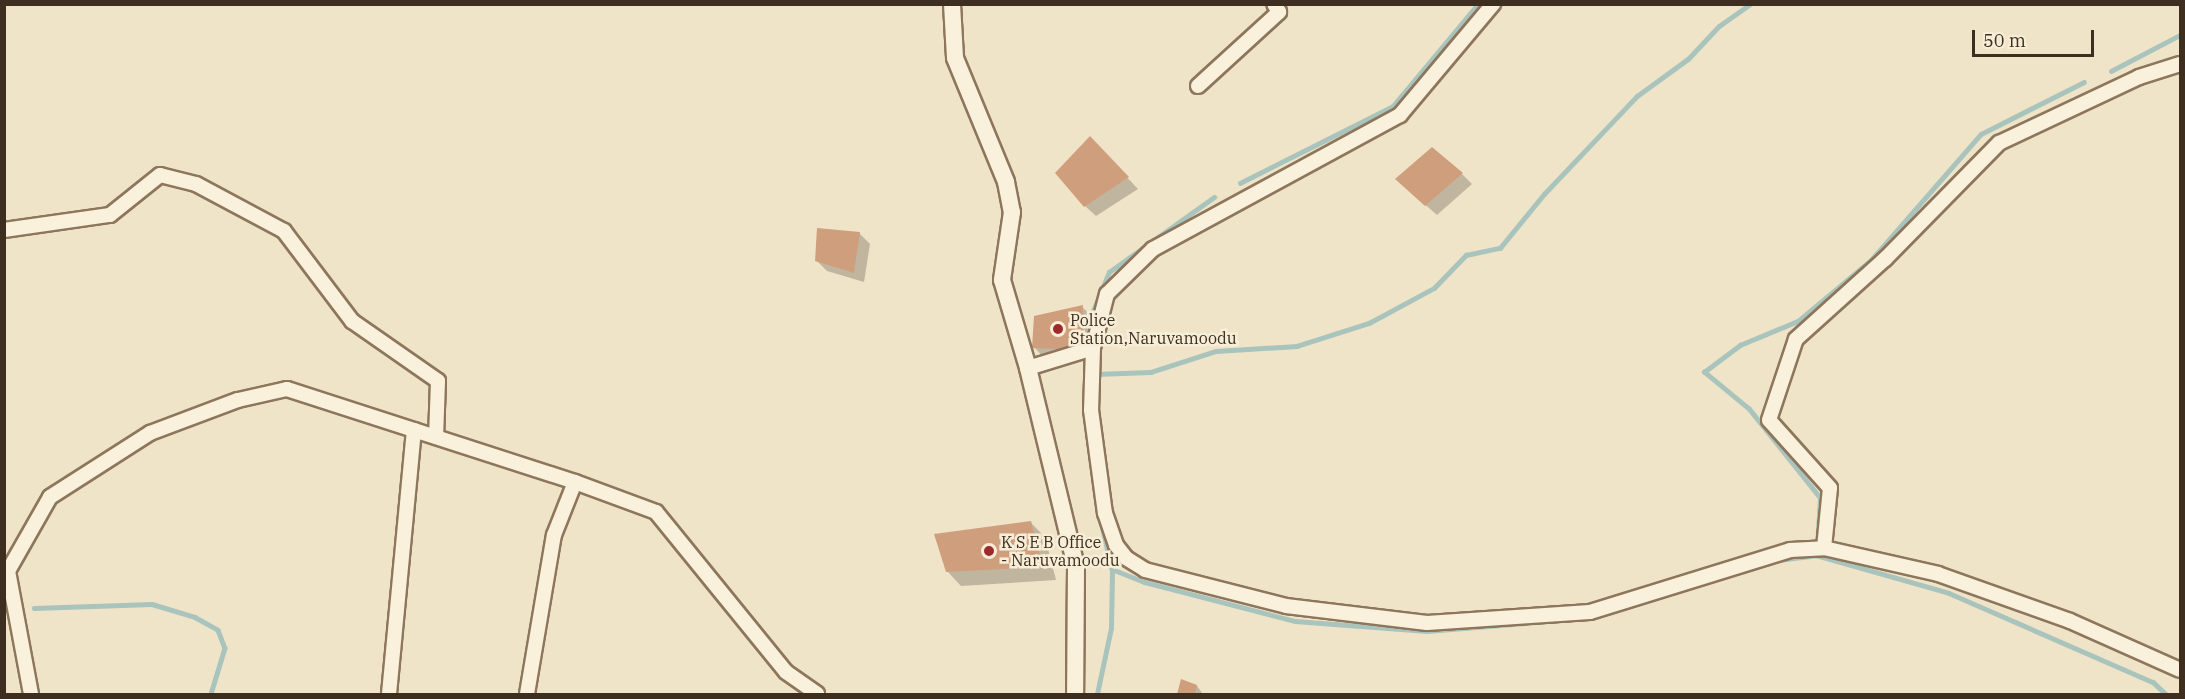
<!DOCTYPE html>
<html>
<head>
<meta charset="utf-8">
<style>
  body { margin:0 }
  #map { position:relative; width:2185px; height:699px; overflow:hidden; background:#f0e4c8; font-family:"IBM Plex Serif",serif }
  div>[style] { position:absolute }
  .shadow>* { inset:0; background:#0003 }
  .stream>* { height:4.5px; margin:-2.25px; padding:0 2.25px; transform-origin:2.25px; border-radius:2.25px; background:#a9c4bc }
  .building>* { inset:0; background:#cf9f7d }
  .roads { filter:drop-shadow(2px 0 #8d765c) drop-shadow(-2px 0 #8d765c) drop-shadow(0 2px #8d765c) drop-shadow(0 -2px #8d765c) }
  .minor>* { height:14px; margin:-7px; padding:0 7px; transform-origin:7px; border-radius:7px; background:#faf1dc }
  .tertiary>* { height:16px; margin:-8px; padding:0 8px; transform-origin:8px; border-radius:8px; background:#faf1dc }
  .dots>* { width:16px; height:16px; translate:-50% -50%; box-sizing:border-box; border:3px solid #f7eed8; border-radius:50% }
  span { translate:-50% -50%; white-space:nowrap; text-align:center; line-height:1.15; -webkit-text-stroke:5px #f7eed8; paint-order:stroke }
  .poi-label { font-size:16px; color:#3d2e20 }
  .left { translate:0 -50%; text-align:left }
  .frame { position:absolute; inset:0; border:6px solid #3d2e20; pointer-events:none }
  .scale { position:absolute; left:1972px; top:30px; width:122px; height:27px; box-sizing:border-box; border:3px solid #3d2e20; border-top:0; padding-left:8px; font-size:18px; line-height:21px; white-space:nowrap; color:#3d2e20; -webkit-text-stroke:4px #f7eed8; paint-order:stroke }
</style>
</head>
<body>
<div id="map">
  <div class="shadow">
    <div style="clip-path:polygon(1090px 138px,1138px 189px,1096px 216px,1085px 206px)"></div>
    <div style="clip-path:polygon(1462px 174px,1472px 184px,1437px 215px,1407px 189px)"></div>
    <div style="clip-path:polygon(859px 233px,870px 244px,864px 282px,827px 271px,817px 261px)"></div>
    <div style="clip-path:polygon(1082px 307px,1093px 317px,1088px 360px,1044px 358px,1034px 347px)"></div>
    <div style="clip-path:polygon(1031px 523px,1045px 537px,1056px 580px,961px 586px,947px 571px)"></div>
    <div style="clip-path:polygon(1182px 681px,1197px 686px,1203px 694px,1179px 694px)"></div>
  </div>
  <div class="stream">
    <div style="left:2111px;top:71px;width:78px;rotate:-27.6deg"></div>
    <div style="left:1240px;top:183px;width:171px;rotate:-26.7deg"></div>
    <div style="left:1393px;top:106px;width:133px;rotate:-50.2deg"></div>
    <div style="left:1089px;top:338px;width:25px;rotate:-83deg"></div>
    <div style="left:1092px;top:313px;width:44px;rotate:-67.5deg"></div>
    <div style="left:1109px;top:272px;width:129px;rotate:-35.5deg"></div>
    <div style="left:1095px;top:374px;width:56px;rotate:-2deg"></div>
    <div style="left:1151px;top:372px;width:68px;rotate:-17.9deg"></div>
    <div style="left:1216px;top:351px;width:81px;rotate:-3.5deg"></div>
    <div style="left:1297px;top:346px;width:76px;rotate:-17.7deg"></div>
    <div style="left:1369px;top:323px;width:74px;rotate:-28.3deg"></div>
    <div style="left:1434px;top:288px;width:46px;rotate:-45.9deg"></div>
    <div style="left:1466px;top:255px;width:35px;rotate:-12deg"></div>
    <div style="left:1500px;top:248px;width:70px;rotate:-50.8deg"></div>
    <div style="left:1544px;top:194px;width:135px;rotate:-46.5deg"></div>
    <div style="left:1637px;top:96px;width:63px;rotate:-36deg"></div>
    <div style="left:1688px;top:59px;width:45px;rotate:-46.8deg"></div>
    <div style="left:1719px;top:26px;width:39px;rotate:-35deg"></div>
    <div style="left:1088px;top:436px;width:64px;rotate:81.9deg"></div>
    <div style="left:1101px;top:521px;width:49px;rotate:77.1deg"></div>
    <div style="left:1112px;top:569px;width:35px;rotate:22deg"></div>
    <div style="left:1145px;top:582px;width:155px;rotate:14.6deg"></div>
    <div style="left:1295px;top:621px;width:132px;rotate:4.3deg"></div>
    <div style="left:1427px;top:631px;width:160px;rotate:-4.7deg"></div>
    <div style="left:1817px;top:547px;width:49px;rotate:-86.5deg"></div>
    <div style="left:1820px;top:498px;width:114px;rotate:-128.6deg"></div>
    <div style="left:1749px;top:409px;width:58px;rotate:-140.6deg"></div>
    <div style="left:1704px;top:372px;width:45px;rotate:-36.9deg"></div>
    <div style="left:1740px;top:345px;width:63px;rotate:-22.5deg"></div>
    <div style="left:1798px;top:321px;width:95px;rotate:-39.9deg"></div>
    <div style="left:1871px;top:260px;width:167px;rotate:-48.9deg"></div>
    <div style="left:1981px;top:134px;width:115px;rotate:-26.8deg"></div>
    <div style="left:1778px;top:560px;width:38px;rotate:-7deg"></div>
    <div style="left:1816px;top:555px;width:138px;rotate:15.9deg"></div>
    <div style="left:1949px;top:593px;width:223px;rotate:23.6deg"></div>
    <div style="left:2153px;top:682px;width:18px;rotate:43deg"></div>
    <div style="left:4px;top:602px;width:1px"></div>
    <div style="left:34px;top:608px;width:118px;rotate:-1.9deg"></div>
    <div style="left:152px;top:604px;width:45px;rotate:16.8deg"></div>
    <div style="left:195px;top:617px;width:26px;rotate:29deg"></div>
    <div style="left:218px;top:630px;width:19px;rotate:69deg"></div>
    <div style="left:225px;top:648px;width:48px;rotate:106.9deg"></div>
    <div style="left:1097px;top:694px;width:67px;rotate:-78deg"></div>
    <div style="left:1111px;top:628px;width:59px;rotate:-89deg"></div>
  </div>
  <div class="building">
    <div style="clip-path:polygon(1090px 136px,1129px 177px,1084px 207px,1055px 173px)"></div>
    <div style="clip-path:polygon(1432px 147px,1463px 173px,1425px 206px,1395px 179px)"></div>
    <div style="clip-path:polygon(817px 228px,860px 232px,854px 273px,815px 261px)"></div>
    <div style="clip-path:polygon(1083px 305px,1082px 342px,1078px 350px,1032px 348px,1034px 316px)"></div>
    <div style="clip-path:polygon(1031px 521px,1043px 567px,946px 572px,934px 534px)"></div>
    <div style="clip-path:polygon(1181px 679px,1197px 685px,1195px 694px,1177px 694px)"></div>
  </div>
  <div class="roads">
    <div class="minor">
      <div style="left:1198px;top:86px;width:110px;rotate:-42.4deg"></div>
      <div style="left:1279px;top:12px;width:9px;rotate:-122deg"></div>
      <div style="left:4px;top:230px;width:107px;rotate:-8.1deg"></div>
      <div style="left:110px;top:215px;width:64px;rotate:-38.7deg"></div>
      <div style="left:160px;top:175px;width:37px;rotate:14deg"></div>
      <div style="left:196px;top:184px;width:100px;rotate:28.1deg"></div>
      <div style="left:284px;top:231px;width:113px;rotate:52.9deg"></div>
      <div style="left:352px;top:321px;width:105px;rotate:34.9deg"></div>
      <div style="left:438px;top:381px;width:56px;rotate:92deg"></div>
      <div style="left:1093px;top:348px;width:62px;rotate:91.8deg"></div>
      <div style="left:1091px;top:410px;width:104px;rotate:82.3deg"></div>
      <div style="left:1105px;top:513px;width:34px;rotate:71deg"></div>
      <div style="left:1116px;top:545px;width:16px;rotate:52deg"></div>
      <div style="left:1126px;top:558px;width:22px;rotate:32deg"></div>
      <div style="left:1145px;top:570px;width:146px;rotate:14.3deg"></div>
      <div style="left:1286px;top:606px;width:142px;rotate:6.9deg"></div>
      <div style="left:1427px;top:623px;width:163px;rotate:-3.9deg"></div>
      <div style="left:1590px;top:612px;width:209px;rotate:-17.2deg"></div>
      <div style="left:1790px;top:550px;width:34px;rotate:-3deg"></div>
      <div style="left:1824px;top:548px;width:60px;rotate:-84.3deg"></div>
      <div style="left:1830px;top:488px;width:91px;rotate:-131.9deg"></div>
      <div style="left:1769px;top:420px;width:85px;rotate:-71.6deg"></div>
      <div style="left:1796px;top:339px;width:120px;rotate:-42deg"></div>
      <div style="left:1885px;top:259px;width:163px;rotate:-45.5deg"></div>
      <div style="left:1999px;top:143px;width:155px;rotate:-25.2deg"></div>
      <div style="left:2139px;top:77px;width:43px;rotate:-17.6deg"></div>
      <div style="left:1028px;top:368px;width:68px;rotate:-17.1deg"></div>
      <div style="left:1093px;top:348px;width:56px;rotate:-75.5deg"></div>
      <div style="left:1107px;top:294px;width:64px;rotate:-44.4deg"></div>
      <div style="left:1153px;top:249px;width:281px;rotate:-28.5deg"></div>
      <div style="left:1400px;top:115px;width:145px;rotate:-50deg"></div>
      <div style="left:1824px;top:548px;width:117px;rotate:12.8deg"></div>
      <div style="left:1938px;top:574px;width:140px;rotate:19.6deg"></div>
      <div style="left:2070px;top:621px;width:120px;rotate:24deg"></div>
      <div style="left:31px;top:694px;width:125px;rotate:-100.6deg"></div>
      <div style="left:8px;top:571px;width:85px;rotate:-60.4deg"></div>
      <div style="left:50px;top:497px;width:119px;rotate:-32.6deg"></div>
      <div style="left:150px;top:433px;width:94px;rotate:-20.6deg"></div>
      <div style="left:238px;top:400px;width:50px;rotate:-12.7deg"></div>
      <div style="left:287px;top:389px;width:303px;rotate:17.9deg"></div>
      <div style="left:389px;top:694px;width:265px;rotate:-84.6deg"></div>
      <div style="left:527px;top:694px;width:161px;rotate:-80.4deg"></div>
      <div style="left:554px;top:535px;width:57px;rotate:-68.4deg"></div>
      <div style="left:575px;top:482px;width:86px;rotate:20.3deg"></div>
      <div style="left:656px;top:512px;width:206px;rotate:50.9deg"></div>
      <div style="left:786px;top:672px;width:38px;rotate:35deg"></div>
    </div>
    <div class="tertiary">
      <div style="left:952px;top:4px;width:54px;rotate:86.8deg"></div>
      <div style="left:955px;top:58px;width:134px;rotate:67.6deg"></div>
      <div style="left:1006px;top:182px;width:31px;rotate:79deg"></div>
      <div style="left:1012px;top:212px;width:69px;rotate:98.4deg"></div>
      <div style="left:1002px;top:280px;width:92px;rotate:73.5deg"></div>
      <div style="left:1028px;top:368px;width:204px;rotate:76.4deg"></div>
      <div style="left:1076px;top:566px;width:128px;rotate:90.4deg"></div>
    </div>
  </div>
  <div class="dots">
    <div style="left:1058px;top:329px;background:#9e2a2b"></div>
    <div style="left:989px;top:551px;background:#9e2a2b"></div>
  </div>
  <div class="poi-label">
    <span class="left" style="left:1070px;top:329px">Police<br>Station,Naruvamoodu</span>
    <span class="left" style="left:1001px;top:551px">K S E B Office<br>- Naruvamoodu</span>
  </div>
  <div class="frame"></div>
  <div class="scale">50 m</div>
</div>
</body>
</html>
